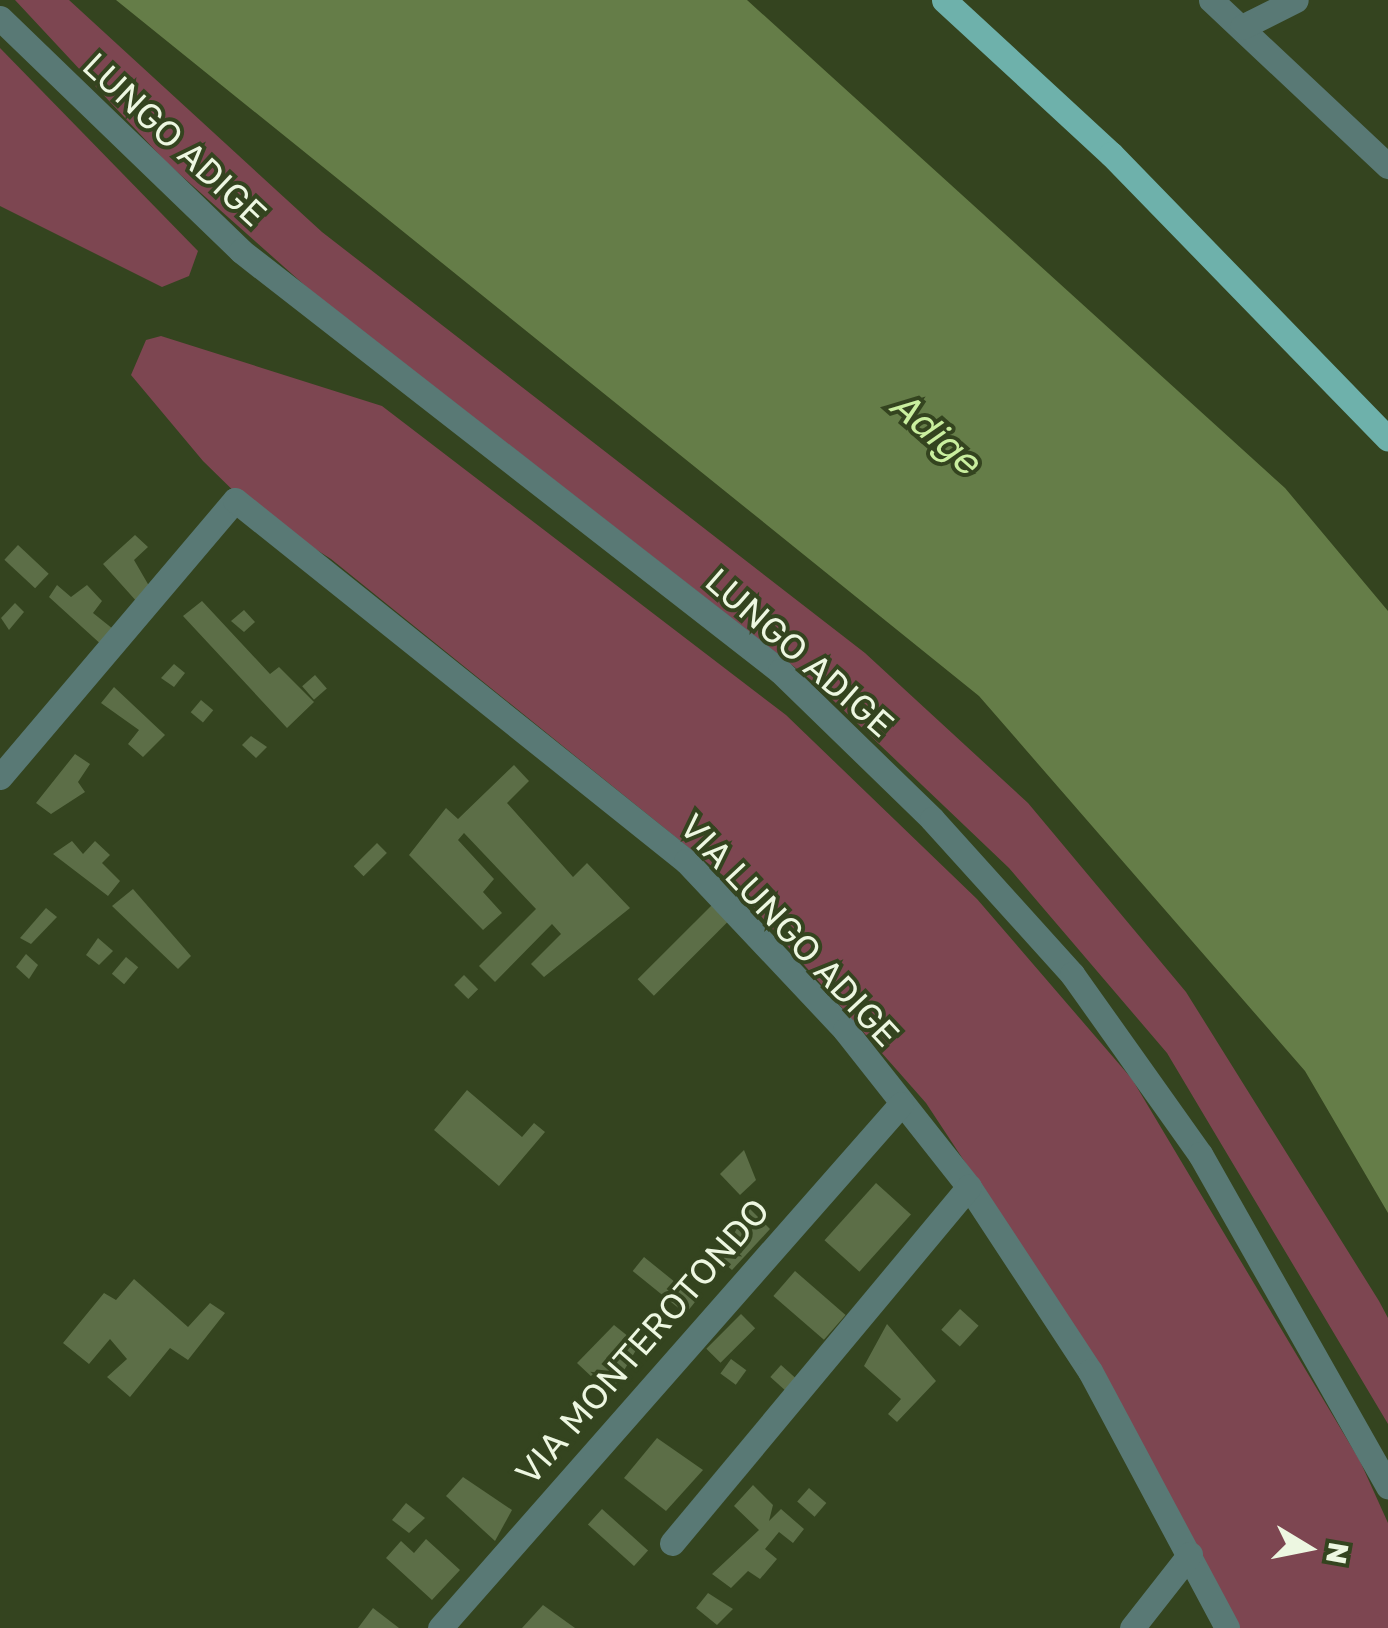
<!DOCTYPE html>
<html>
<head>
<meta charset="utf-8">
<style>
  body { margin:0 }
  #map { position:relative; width:1388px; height:1628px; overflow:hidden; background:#34441f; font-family:"Golos Text",sans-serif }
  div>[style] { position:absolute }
  .green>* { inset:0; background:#7d4651 }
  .water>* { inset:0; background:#657d48 }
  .building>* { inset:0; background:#5c6e47; transform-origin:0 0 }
  .minor>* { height:25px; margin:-12.5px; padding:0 12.5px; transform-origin:12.5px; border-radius:12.5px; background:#597975 }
  .major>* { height:25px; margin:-12.5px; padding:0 12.5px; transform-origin:12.5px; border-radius:12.5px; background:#6eb1ab }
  span { translate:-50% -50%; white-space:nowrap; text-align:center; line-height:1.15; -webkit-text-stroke:8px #34441f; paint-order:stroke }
  .street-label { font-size:35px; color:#edf7e1 }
  .water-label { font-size:38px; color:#caef9f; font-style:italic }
  .north { position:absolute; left:1258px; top:1498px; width:100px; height:100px; -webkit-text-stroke:8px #34441f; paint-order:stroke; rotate:100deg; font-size:28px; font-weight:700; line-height:40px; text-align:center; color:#edf7e1 }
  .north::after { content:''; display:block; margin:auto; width:35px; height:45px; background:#edf7e1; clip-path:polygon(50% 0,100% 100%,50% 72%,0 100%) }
</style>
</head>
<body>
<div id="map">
  <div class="green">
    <div style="clip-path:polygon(15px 0,69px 0,322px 232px,865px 653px,1028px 803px,1186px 992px,1379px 1301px,1388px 1318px,1388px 1424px,1167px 1053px,1009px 868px,815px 683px,310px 290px,166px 162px)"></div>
    <div style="clip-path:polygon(0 48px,198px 251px,189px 276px,162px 287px,0 206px)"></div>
    <div style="clip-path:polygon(161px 336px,382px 406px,786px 715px,977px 899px,1132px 1079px,1360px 1461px,1388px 1523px,1388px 1628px,1239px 1628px,1087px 1347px,926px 1103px,730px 881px,331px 559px,251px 508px,203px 461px,131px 375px,146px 340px)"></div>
  </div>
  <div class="water">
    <div style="clip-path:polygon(116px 0,747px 0,1285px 488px,1388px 611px,1388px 1213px,1305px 1071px,979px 696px)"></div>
  </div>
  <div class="building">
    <div style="clip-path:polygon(135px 535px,148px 547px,134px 560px,152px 591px,138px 603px,103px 564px)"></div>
    <div style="left:18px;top:545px;width:42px;height:20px;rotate:43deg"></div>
    <div style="clip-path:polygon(57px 585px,71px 597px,87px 585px,102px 601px,93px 613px,118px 633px,104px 647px,49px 597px)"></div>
    <div style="clip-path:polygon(202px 601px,270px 674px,279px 667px,314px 702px,287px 728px,183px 616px)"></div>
    <div style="clip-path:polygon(15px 603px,24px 612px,9px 630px,1px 618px)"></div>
    <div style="clip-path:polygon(244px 610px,255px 622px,244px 632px,231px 621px)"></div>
    <div style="clip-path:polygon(174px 664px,185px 673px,174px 687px,161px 678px)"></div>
    <div style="left:315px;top:675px;width:18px;height:17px;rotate:49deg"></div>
    <div style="clip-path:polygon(114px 687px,165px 735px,143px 757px,128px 744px,139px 730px,101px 703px)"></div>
    <div style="left:201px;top:700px;width:16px;height:16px;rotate:40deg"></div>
    <div style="clip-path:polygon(251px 736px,267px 747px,256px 758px,242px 745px)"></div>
    <div style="clip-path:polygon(75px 754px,90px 764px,78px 782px,85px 792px,51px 814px,36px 803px)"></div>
    <div style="clip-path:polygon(514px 765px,529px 781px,507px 803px,573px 877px,587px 863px,630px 908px,544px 977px,531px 964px,561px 934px,552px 924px,495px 982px,479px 966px,536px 909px,464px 833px,458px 840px,494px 879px,483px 892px,502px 913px,483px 930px,409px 855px,446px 808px,458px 819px)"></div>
    <div style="clip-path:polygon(72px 841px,83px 854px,95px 841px,110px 855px,102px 863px,120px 881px,108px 896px,53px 854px)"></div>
    <div style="left:377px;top:843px;width:14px;height:33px;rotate:45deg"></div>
    <div style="clip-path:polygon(133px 889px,191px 956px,178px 969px,112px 906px)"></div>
    <div style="left:714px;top:903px;width:23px;height:108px;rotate:45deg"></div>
    <div style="clip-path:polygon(46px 908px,57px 917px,31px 944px,20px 938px)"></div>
    <div style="clip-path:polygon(98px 938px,113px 951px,99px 965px,86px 955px)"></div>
    <div style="clip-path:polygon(26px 954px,38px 965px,29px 979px,16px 967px)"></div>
    <div style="left:126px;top:957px;width:16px;height:22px;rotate:40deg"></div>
    <div style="left:464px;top:975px;width:20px;height:14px;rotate:45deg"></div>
    <div style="clip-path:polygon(467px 1090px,522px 1137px,534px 1123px,545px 1132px,499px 1186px,434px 1130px)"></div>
    <div style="clip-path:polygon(744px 1150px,756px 1180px,740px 1195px,720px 1174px)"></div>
    <div style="left:876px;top:1183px;width:47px;height:77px;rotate:42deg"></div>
    <div style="clip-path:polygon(749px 1208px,770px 1229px,732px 1270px,719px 1259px)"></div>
    <div style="left:644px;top:1257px;width:68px;height:18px;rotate:39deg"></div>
    <div style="left:795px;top:1271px;width:67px;height:33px;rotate:41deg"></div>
    <div style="clip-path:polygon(134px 1279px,188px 1327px,210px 1303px,225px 1313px,188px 1360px,170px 1348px,130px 1397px,107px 1377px,127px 1359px,110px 1339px,89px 1364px,63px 1343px,104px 1293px,116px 1300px)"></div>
    <div style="left:960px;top:1309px;width:25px;height:28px;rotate:42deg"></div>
    <div style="left:741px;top:1314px;width:20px;height:49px;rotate:45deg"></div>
    <div style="clip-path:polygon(887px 1324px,936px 1381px,897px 1422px,888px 1414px,901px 1399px,864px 1366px)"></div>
    <div style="clip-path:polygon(614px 1325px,639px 1345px,610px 1394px,577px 1363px)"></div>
    <div style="left:731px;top:1359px;width:19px;height:18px;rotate:36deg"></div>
    <div style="left:781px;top:1365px;width:27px;height:16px;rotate:42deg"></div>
    <div style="clip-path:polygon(657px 1438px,703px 1470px,666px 1511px,624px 1478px)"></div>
    <div style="clip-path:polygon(463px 1477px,512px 1510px,495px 1541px,446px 1496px)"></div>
    <div style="clip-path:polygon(753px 1485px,773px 1505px,769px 1521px,781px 1509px,804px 1529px,793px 1543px,779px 1532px,765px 1549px,777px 1559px,760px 1579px,748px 1571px,731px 1588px,712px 1574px,759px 1530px,734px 1506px)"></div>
    <div style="left:809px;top:1488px;width:23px;height:18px;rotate:41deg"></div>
    <div style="clip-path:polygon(406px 1503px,425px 1518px,409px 1533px,392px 1520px)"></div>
    <div style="left:602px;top:1509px;width:62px;height:21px;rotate:42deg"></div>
    <div style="clip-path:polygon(426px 1539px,460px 1570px,432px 1600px,386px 1558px,401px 1541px,414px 1553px)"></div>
    <div style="clip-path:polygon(708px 1593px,733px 1609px,717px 1625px,696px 1608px)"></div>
    <div style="clip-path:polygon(543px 1605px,575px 1628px,522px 1628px)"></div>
    <div style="clip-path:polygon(373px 1608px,399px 1628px,358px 1628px)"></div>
  </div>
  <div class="minor">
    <div style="left:1211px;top:0;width:243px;rotate:43.2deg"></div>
    <div style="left:0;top:18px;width:335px;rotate:44deg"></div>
    <div style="left:241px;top:251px;width:683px;rotate:37.93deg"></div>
    <div style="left:780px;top:671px;width:212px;rotate:44.2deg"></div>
    <div style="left:932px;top:819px;width:209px;rotate:47.9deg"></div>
    <div style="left:1072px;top:974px;width:221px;rotate:54.6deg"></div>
    <div style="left:1200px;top:1154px;width:382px;rotate:60.5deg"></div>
    <div style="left:1242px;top:27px;width:60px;rotate:-26.6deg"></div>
    <div style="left:0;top:777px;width:363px;rotate:-49.7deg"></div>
    <div style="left:235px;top:500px;width:578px;rotate:38.68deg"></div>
    <div style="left:686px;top:861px;width:232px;rotate:46.7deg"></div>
    <div style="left:845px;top:1030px;width:200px;rotate:51.7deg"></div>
    <div style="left:969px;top:1187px;width:220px;rotate:56.7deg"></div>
    <div style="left:1090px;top:1371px;width:291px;rotate:61.9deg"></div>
    <div style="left:672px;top:1543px;width:464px;rotate:-50.2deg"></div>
    <div style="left:440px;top:1628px;width:698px;rotate:-48.66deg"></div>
    <div style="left:1132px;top:1628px;width:94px;rotate:-51.9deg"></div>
  </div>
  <div class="major">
    <div style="left:944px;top:0;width:227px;rotate:42.7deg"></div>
    <div style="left:1111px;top:154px;width:397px;rotate:45.8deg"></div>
  </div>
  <div class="street-label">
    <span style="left:175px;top:139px;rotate:43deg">LUNGO ADIGE</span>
    <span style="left:800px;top:652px;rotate:41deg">LUNGO ADIGE</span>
    <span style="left:790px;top:930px;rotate:47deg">VIA LUNGO ADIGE</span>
    <span style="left:642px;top:1341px;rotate:-49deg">VIA MONTEROTONDO</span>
  </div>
  <div class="water-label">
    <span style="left:936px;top:432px;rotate:41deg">Adige</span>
  </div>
  <div class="north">N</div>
</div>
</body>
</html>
